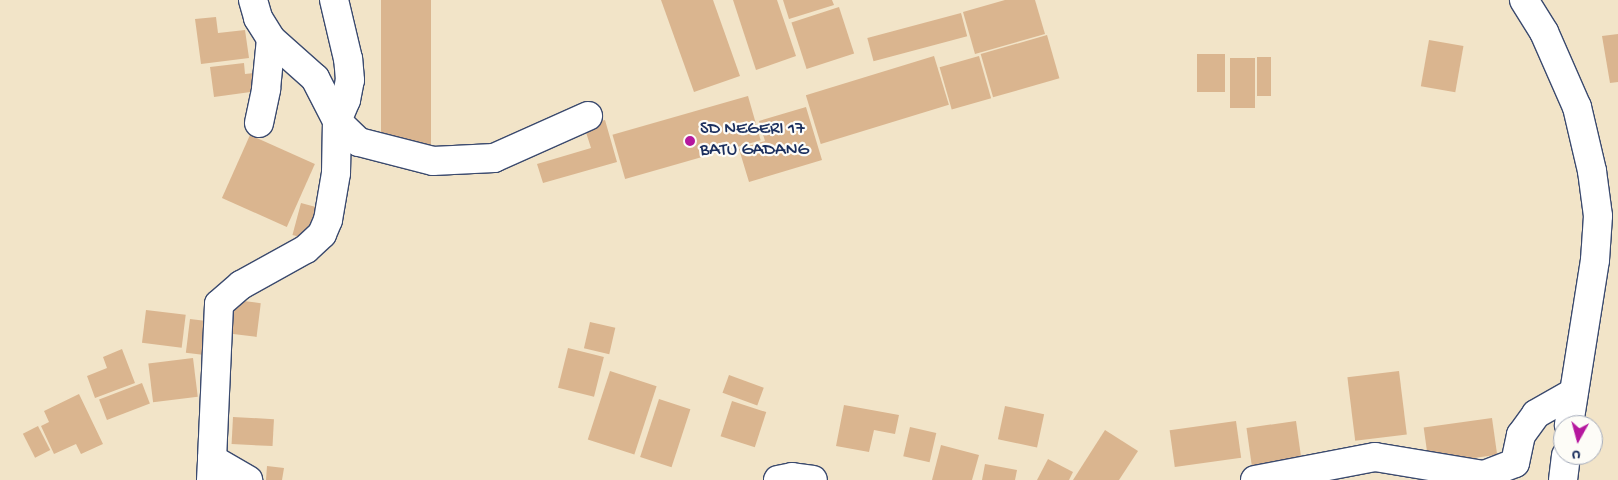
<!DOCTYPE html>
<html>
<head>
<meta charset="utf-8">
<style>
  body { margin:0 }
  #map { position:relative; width:1618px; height:480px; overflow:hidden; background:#f2e4c8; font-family:"Gochi Hand",sans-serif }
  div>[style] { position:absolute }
  .building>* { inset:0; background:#dab58f; transform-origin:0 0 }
  .roads { filter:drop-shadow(1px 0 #3b4a6e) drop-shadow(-1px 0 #3b4a6e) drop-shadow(0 1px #3b4a6e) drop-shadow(0 -1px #3b4a6e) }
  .minor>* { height:28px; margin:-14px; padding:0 14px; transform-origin:14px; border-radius:14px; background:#fff }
  .dots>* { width:14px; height:14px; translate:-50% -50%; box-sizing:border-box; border:2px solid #fdfcf7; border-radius:50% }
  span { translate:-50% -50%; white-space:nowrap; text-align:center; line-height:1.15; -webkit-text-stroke:4.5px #fdfcf7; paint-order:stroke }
  .poi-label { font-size:18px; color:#1b2f5e }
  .left { translate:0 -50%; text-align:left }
  .north { position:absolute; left:1553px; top:415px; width:50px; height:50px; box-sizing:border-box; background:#fdfcf7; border:1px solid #a3aaba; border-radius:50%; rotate:187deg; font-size:14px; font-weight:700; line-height:20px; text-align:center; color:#1b2f5e }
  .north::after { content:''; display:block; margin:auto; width:18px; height:22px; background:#b5179e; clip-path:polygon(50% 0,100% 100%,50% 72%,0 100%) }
</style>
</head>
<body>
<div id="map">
  <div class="building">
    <div style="left:381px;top:0;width:50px;height:161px"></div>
    <div style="clip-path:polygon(661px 0,713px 0,740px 76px,694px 92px)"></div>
    <div style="clip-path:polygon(733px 0,777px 0,796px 56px,756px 70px)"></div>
    <div style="clip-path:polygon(783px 0,832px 0,834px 5px,789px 19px)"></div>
    <div style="clip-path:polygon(1005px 0,1035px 0,1045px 34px,975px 54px,963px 12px)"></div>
    <div style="left:839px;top:7px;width:49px;height:50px;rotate:72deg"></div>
    <div style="left:961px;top:13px;width:24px;height:97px;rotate:75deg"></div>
    <div style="clip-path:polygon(216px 17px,218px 33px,245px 30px,249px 58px,201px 64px,195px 19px)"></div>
    <div style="clip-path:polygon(1618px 34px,1618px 82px,1610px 83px,1602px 36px)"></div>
    <div style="left:1047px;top:35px;width:45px;height:69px;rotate:74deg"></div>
    <div style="left:1429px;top:40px;width:35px;height:47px;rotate:10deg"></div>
    <div style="left:1197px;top:54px;width:28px;height:38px"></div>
    <div style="left:934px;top:56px;width:51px;height:134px;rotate:73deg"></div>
    <div style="left:979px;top:56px;width:44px;height:41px;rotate:74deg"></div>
    <div style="left:1257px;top:57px;width:14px;height:39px"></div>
    <div style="left:1230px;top:58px;width:25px;height:50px"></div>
    <div style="clip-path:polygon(244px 63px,245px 74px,254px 73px,257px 91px,214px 97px,210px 67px)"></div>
    <div style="left:748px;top:96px;width:46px;height:141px;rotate:74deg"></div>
    <div style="clip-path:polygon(806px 107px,822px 160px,749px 182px,739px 149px,765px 141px,759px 121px)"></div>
    <div style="clip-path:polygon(605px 120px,617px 162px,543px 183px,537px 164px,591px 148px,584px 126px)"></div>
    <div style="left:250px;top:135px;width:71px;height:69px;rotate:24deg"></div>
    <div style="left:301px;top:203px;width:23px;height:33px;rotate:15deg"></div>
    <div style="left:227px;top:299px;width:34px;height:34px;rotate:7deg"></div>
    <div style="left:146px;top:310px;width:40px;height:33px;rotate:7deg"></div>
    <div style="left:190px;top:319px;width:25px;height:34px;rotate:7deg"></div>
    <div style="left:590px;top:322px;width:26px;height:27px;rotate:13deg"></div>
    <div style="left:568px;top:348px;width:37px;height:41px;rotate:14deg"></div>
    <div style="clip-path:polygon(122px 349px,135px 383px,95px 398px,87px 376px,107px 368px,103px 357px)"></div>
    <div style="left:193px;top:358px;width:39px;height:45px;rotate:83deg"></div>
    <div style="left:610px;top:371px;width:49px;height:72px;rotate:18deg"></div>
    <div style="left:1399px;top:371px;width:64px;height:52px;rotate:83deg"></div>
    <div style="left:729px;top:375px;width:37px;height:19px;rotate:20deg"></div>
    <div style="left:142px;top:383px;width:22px;height:46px;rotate:69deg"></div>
    <div style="clip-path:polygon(79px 394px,103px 444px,81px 454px,76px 444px,54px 454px,41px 426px,49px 422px,44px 411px)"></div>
    <div style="left:659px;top:399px;width:33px;height:61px;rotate:18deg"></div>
    <div style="left:732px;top:401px;width:36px;height:37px;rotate:18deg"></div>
    <div style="clip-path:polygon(844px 405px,899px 415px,895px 434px,874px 430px,869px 452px,836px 446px)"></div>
    <div style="left:1005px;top:406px;width:40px;height:34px;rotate:12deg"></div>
    <div style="left:233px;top:417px;width:41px;height:27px;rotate:3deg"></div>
    <div style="left:1492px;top:418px;width:37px;height:69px;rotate:82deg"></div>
    <div style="left:1236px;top:421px;width:37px;height:67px;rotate:82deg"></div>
    <div style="left:1296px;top:421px;width:43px;height:50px;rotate:82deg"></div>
    <div style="left:38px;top:426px;width:27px;height:17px;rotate:63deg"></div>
    <div style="left:910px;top:427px;width:27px;height:30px;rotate:13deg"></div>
    <div style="clip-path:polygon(1105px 430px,1138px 451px,1119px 480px,1073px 480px)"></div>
    <div style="clip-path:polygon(941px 445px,979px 455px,972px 480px,932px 480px)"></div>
    <div style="clip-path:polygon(1048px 459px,1073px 472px,1069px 480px,1037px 480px)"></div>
    <div style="clip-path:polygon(985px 464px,1017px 470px,1015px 480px,982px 480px)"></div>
    <div style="clip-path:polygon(267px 466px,284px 468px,282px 480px,266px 480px)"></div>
  </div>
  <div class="roads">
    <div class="minor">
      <div style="left:253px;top:0;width:19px;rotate:74deg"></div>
      <div style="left:258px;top:18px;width:25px;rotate:58deg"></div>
      <div style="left:271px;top:39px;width:59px;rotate:41.6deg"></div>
      <div style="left:315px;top:78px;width:48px;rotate:62.9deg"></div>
      <div style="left:337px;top:121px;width:30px;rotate:44deg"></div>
      <div style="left:359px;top:142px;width:76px;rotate:14.4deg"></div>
      <div style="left:433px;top:161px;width:61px;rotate:-2.8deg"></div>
      <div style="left:494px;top:158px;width:103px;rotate:-24.1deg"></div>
      <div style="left:1524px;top:0;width:38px;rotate:58deg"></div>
      <div style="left:1544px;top:32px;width:82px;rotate:66.3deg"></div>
      <div style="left:1577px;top:107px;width:66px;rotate:76.8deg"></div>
      <div style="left:1592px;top:171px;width:45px;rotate:82.4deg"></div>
      <div style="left:1598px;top:216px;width:44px;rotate:93.9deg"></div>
      <div style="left:1595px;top:260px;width:167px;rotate:99deg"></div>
      <div style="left:259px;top:123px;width:35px;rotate:-78deg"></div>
      <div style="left:266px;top:89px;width:50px;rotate:-84.3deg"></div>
      <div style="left:212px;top:459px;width:155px;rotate:-87.4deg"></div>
      <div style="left:219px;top:304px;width:29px;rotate:-41deg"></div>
      <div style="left:241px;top:285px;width:74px;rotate:-29deg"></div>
      <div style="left:306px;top:249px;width:22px;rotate:-43deg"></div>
      <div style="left:322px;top:234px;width:15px;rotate:-67deg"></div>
      <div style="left:328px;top:220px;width:48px;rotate:-80.3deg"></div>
      <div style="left:336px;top:173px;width:52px;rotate:-88.9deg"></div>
      <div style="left:337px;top:121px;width:23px;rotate:-67deg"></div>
      <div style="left:346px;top:100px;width:20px;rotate:-79deg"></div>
      <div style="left:350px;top:80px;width:21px;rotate:-95deg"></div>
      <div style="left:348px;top:59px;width:61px;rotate:-103.3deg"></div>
      <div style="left:211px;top:480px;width:21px;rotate:-87deg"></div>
      <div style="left:212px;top:459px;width:42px;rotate:30.3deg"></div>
      <div style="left:778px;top:480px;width:14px;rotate:-12deg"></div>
      <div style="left:792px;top:477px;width:21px;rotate:8deg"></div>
      <div style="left:1255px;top:480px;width:122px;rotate:-10.9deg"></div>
      <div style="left:1375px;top:457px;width:110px;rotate:9.4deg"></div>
      <div style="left:1484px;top:475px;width:33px;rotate:-21deg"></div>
      <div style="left:1515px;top:463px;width:29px;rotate:-78deg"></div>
      <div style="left:1521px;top:435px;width:26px;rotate:-54deg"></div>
      <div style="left:1536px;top:414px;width:43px;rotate:-29.6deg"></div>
      <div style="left:1563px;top:480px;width:25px;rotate:-83deg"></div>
    </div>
  </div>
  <div class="dots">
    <div style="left:690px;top:141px;background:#b5179e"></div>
  </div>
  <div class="poi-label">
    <span class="left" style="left:700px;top:141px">SD NEGERI 17<br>BATU GADANG</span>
  </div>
  <div class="north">U</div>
</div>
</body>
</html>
